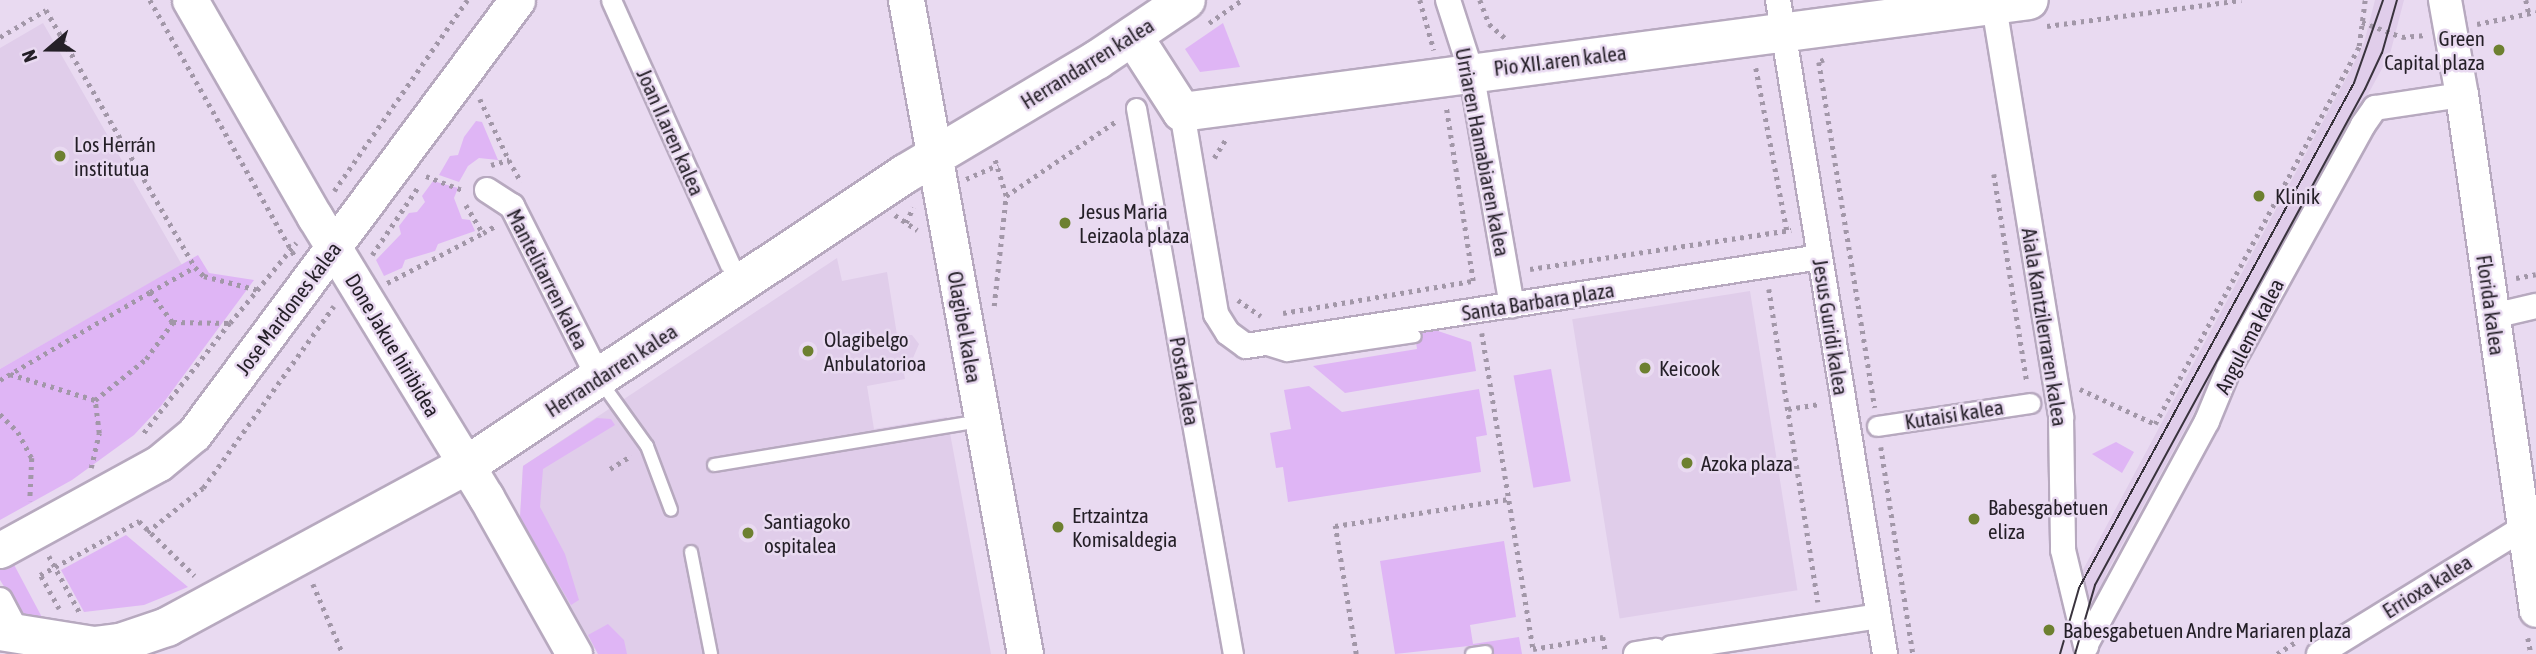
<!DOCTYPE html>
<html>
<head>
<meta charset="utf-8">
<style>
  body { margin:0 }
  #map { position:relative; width:2536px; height:654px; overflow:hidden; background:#e9daf1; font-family:"Asap Condensed",sans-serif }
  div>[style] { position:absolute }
  .built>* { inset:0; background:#e0cdea; transform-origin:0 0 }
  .green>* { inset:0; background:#dfb5f5; transform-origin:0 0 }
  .path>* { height:4.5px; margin-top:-2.25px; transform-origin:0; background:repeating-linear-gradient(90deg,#a297a8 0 3.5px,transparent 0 8.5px) }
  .roads { filter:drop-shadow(2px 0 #b7a9bf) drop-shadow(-2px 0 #b7a9bf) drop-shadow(0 2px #b7a9bf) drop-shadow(0 -2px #b7a9bf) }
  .service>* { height:12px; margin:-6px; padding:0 6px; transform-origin:6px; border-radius:6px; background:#fff }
  .pedestrian>* { height:19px; margin:-9.5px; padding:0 9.5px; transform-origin:9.5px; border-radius:9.5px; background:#fff }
  .minor>* { height:24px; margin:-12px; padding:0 12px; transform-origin:12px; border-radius:12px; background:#fff }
  .tertiary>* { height:32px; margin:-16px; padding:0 16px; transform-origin:16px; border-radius:16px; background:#fff }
  .secondary>* { height:35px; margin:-17.5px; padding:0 17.5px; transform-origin:17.5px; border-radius:17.5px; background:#fff }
  .primary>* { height:38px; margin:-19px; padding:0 19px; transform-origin:19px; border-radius:19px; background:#fff }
  .tram>* { height:2px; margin:-1px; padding:0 1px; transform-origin:1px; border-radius:1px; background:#39333d }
  .dots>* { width:19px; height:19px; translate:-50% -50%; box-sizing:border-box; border:4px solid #e9daf1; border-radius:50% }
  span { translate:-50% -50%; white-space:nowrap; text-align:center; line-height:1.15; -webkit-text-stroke:5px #e9daf1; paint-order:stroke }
  .poi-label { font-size:21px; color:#241f27 }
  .right { translate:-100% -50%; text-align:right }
  .left { translate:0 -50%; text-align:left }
  .street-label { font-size:21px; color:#241f27 }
  .north { position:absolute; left:14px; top:14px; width:70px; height:70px; -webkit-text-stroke:5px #e9daf1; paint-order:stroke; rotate:250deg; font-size:19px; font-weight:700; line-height:28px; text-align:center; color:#241f27 }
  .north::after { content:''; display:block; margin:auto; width:24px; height:32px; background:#241f27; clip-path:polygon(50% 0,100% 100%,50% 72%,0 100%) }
</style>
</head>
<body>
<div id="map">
  <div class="built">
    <div style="clip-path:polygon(2375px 0,2404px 0,2390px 54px,2106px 574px,2089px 626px,2077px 581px,2350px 71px,2364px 43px)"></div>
    <div style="clip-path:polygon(43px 23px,182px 265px,0 369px,0 48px)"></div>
    <div style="clip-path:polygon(837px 258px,842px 281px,887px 272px,897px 335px,912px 335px,919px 344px,913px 358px,902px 360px,905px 379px,867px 386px,874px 429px,947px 417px,991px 654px,598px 654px,520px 518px,523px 466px)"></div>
    <div style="left:1750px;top:291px;width:303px;height:180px;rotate:81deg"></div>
  </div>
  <div class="green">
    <div style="clip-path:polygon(1223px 23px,1240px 67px,1200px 72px,1185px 49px)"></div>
    <div style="clip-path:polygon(476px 121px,482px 122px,498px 160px,479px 158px,468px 166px,459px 182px,439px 175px,450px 156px,458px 155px,464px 137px)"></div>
    <div style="clip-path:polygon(433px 181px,458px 188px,454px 198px,462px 219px,470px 220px,475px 231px,438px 244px,435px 251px,405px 260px,402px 268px,384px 276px,376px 260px,401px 234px,399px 226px,409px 213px,417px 212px,425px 202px,422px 196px)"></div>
    <div style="clip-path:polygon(198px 255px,209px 273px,254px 280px,161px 406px,134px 435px,72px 480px,0 520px,0 369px)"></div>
    <div style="clip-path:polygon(1426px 327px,1471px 342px,1476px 371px,1345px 393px,1313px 366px,1417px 349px,1414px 328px)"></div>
    <div style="left:1551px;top:369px;width:114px;height:38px;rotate:80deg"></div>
    <div style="clip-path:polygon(1309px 386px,1342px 412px,1479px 389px,1487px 435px,1476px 437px,1481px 472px,1288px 502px,1283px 467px,1276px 468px,1270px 433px,1291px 429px,1284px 390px)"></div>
    <div style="clip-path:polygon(597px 418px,611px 419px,615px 425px,543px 469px,540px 507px,565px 554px,579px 600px,571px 605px,520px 518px,523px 466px)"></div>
    <div style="clip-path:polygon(2116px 442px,2134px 452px,2122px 473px,2092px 454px)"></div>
    <div style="clip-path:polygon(126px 535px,188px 587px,144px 605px,84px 612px,61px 570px)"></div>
    <div style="clip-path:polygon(1504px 541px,1516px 617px,1470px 625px,1473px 644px,1519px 637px,1522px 654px,1489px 654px,1487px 644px,1395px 654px,1380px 561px)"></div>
    <div style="clip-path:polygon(11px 559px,45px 623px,20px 612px,0 580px,0 566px)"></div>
    <div style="clip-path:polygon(608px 624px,624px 640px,627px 654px,598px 654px,588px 635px)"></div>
  </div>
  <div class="path">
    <div style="left:150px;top:0;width:293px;rotate:60.5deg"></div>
    <div style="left:1420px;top:0;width:52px;rotate:74.4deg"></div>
    <div style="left:1480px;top:0;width:26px;rotate:69deg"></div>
    <div style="left:1489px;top:24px;width:21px;rotate:41deg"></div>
    <div style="left:2526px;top:0;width:14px;rotate:78deg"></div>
    <div style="left:2362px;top:22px;width:43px;rotate:20.6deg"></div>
    <div style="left:2402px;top:37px;width:21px;rotate:-5deg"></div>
    <div style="left:1209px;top:23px;width:40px;rotate:-34.9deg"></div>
    <div style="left:2477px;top:24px;width:60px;rotate:-11.5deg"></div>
    <div style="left:2047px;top:26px;width:196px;rotate:-7.6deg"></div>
    <div style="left:0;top:37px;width:53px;rotate:-30.4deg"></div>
    <div style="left:46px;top:10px;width:297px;rotate:59.9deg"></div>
    <div style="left:1824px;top:60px;width:5px;rotate:158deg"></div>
    <div style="left:1819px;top:62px;width:350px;rotate:80.8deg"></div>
    <div style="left:1756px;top:68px;width:166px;rotate:79.2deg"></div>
    <div style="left:480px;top:99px;width:68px;rotate:64.6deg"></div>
    <div style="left:1214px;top:158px;width:22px;rotate:-58deg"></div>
    <div style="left:491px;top:165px;width:19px;rotate:-16deg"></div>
    <div style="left:509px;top:160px;width:25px;rotate:61deg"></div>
    <div style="left:1994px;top:174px;width:212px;rotate:81deg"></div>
    <div style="left:426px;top:176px;width:39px;rotate:21deg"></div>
    <div style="left:966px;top:179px;width:35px;rotate:-24deg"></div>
    <div style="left:334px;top:191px;width:233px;rotate:-55.1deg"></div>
    <div style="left:1006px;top:196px;width:135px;rotate:-34.2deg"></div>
    <div style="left:466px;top:205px;width:33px;rotate:59deg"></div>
    <div style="left:483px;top:233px;width:14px;rotate:-30deg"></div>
    <div style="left:895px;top:215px;width:27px;rotate:34deg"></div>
    <div style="left:906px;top:223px;width:17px;rotate:-66deg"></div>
    <div style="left:372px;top:255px;width:82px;rotate:-55.9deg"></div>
    <div style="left:1530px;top:269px;width:264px;rotate:-8.5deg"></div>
    <div style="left:2516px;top:278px;width:20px;rotate:-11deg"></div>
    <div style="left:387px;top:283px;width:108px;rotate:-27.5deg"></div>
    <div style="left:1769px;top:289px;width:317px;rotate:81.1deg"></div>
    <div style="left:150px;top:292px;width:51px;rotate:-29.1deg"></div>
    <div style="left:195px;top:267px;width:13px;rotate:45deg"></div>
    <div style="left:204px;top:276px;width:56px;rotate:14.5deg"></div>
    <div style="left:1238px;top:300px;width:28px;rotate:35deg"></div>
    <div style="left:994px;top:306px;width:111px;rotate:-83.8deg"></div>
    <div style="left:1006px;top:196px;width:41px;rotate:-107.1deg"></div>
    <div style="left:1283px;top:313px;width:193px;rotate:-9.6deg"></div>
    <div style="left:1473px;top:281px;width:177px;rotate:-98.8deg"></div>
    <div style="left:230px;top:323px;width:104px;rotate:-50.5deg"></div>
    <div style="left:1482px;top:333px;width:320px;rotate:80.8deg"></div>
    <div style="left:1533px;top:649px;width:71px;rotate:-9.7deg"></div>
    <div style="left:1603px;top:637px;width:17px;rotate:80deg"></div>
    <div style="left:10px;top:374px;width:89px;rotate:17deg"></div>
    <div style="left:95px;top:400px;width:65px;rotate:-38.8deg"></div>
    <div style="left:146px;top:359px;width:46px;rotate:-53.9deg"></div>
    <div style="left:173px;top:322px;width:57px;rotate:1deg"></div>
    <div style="left:230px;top:323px;width:140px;rotate:128deg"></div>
    <div style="left:0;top:380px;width:174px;rotate:-30.4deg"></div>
    <div style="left:150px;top:292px;width:38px;rotate:53deg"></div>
    <div style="left:2080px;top:389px;width:83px;rotate:25deg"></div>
    <div style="left:2155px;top:424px;width:430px;rotate:-61.6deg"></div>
    <div style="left:2359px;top:46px;width:46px;rotate:-82.6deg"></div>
    <div style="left:1788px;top:409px;width:32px;rotate:-9deg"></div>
    <div style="left:0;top:414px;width:25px;rotate:45deg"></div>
    <div style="left:18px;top:432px;width:30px;rotate:62deg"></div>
    <div style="left:32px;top:458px;width:43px;rotate:92.7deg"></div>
    <div style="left:1881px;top:447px;width:209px;rotate:81.2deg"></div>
    <div style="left:91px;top:468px;width:36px;rotate:-77deg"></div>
    <div style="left:99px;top:433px;width:33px;rotate:-97deg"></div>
    <div style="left:610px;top:469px;width:25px;rotate:-32deg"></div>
    <div style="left:147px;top:532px;width:71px;rotate:-38.2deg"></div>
    <div style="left:203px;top:488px;width:224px;rotate:-54.3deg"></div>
    <div style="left:49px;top:556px;width:65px;rotate:61.5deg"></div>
    <div style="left:313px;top:584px;width:76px;rotate:66.8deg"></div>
    <div style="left:59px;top:609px;width:39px;rotate:-119deg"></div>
    <div style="left:40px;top:575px;width:113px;rotate:-28.6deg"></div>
    <div style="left:139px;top:521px;width:78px;rotate:44.5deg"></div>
    <div style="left:2528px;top:638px;width:16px;rotate:79deg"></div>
    <div style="left:1356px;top:654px;width:130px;rotate:-99.3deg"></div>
    <div style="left:1335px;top:526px;width:176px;rotate:-8.8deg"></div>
    <div style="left:2277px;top:654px;width:24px;rotate:-33deg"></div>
  </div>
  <div class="roads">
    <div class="service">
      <div style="left:1267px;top:349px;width:21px;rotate:17deg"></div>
      <div style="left:1287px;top:355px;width:129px;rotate:-8.4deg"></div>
      <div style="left:601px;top:382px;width:79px;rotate:54.3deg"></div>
      <div style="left:647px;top:446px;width:68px;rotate:69.4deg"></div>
      <div style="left:714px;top:465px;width:269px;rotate:-9.4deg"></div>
      <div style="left:691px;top:552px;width:104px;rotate:78.9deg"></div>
      <div style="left:1472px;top:654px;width:14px;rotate:-8deg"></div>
    </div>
    <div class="pedestrian">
      <div style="left:611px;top:0;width:290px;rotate:65.8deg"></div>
      <div style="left:1136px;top:108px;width:555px;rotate:79.93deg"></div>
      <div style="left:1877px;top:426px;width:155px;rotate:-8.5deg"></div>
    </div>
    <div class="minor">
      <div style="left:1448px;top:0;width:75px;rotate:72.1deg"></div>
      <div style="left:1471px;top:71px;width:238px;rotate:80.1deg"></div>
      <div style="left:1778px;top:0;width:663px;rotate:80.71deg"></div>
      <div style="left:1993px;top:0;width:423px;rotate:80.7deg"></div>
      <div style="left:2061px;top:417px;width:133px;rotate:89.1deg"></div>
      <div style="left:2063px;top:550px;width:99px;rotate:76.5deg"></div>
      <div style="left:1182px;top:112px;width:205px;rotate:80.4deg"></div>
      <div style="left:1216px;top:314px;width:22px;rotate:58deg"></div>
      <div style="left:1228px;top:333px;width:22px;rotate:36deg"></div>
      <div style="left:1246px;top:346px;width:581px;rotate:-8.81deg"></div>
      <div style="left:487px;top:190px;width:30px;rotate:33deg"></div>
      <div style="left:512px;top:206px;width:193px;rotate:63.2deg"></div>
      <div style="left:2493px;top:316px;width:44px;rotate:-13.1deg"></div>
      <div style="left:0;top:600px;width:40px;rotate:62deg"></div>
      <div style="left:2086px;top:644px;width:254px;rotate:-61.5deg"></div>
      <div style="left:2207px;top:421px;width:57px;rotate:-67.5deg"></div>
      <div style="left:2229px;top:368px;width:277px;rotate:-61.1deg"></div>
      <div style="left:2363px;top:125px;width:21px;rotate:-55deg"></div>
      <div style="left:2375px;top:108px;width:88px;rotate:-8.5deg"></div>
      <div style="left:1672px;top:648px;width:209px;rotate:-8.8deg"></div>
      <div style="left:1636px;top:654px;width:20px;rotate:-9deg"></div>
      <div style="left:2319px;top:654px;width:255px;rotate:-31.7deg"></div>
    </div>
    <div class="tertiary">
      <div style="left:2445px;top:0;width:97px;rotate:79.9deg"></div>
      <div style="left:2462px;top:95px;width:521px;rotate:81.84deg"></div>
    </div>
    <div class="secondary">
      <div style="left:190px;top:0;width:250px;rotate:60.1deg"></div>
      <div style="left:315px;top:217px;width:328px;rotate:58.6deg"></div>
      <div style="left:486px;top:497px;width:180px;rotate:60.7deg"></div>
      <div style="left:906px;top:0;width:665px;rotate:79.69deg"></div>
      <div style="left:0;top:550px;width:181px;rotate:-28.7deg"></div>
      <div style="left:159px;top:463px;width:45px;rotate:-39.6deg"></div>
      <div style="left:194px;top:434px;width:541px;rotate:-53.34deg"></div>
    </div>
    <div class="primary">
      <div style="left:1133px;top:36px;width:90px;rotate:57.2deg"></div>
      <div style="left:1182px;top:112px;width:854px;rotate:-7.53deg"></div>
      <div style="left:0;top:631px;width:95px;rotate:9.1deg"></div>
      <div style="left:94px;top:646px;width:26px;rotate:-7deg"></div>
      <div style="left:120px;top:643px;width:50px;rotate:-18.8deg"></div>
      <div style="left:167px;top:627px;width:341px;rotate:-28.4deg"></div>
      <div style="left:467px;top:465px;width:526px;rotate:-33.6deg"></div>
      <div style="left:905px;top:174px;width:223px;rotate:-30.7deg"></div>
      <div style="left:1097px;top:60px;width:107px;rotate:-34deg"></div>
    </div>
  </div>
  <div class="tram">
    <div style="left:2060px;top:654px;width:69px;rotate:-73.9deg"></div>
    <div style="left:2079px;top:588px;width:575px;rotate:-61.43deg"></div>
    <div style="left:2354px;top:83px;width:88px;rotate:-70.7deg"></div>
    <div style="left:2075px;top:654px;width:72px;rotate:-73.8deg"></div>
    <div style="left:2095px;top:585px;width:565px;rotate:-61.44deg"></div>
    <div style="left:2365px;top:89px;width:40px;rotate:-65deg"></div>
    <div style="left:2382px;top:53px;width:55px;rotate:-74.2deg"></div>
  </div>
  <div class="dots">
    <div style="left:2499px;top:50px;background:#6d8030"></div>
    <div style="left:60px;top:156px;background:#6d8030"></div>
    <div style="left:2259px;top:196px;background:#6d8030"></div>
    <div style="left:1065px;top:223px;background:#6d8030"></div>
    <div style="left:808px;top:351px;background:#6d8030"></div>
    <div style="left:1645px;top:368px;background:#6d8030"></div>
    <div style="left:1687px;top:463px;background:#6d8030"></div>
    <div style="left:1974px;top:519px;background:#6d8030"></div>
    <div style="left:1058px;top:527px;background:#6d8030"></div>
    <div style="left:748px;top:533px;background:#6d8030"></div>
    <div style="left:2049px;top:630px;background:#6d8030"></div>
  </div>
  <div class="poi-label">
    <span class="right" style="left:2485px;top:50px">Green<br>Capital plaza</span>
    <span class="left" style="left:74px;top:156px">Los Herrán<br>institutua</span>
    <span class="left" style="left:2275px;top:196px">Klinik</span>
    <span class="left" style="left:1079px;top:223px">Jesus Maria<br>Leizaola plaza</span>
    <span class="left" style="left:824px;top:351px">Olagibelgo<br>Anbulatorioa</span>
    <span class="left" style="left:1659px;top:368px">Keicook</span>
    <span class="left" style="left:1701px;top:463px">Azoka plaza</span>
    <span class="left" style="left:1988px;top:519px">Babesgabetuen<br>eliza</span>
    <span class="left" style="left:1072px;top:527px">Ertzaintza<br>Komisaldegia</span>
    <span class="left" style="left:764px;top:533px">Santiagoko<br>ospitalea</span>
    <span class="left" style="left:2063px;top:630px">Babesgabetuen Andre Mariaren plaza</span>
  </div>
  <div class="street-label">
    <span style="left:1560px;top:60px;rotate:-7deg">Pio XII.aren kalea</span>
    <span style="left:1087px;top:63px;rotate:-32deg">Herrandarren kalea</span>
    <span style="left:671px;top:132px;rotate:66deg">Joan II.aren kalea</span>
    <span style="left:1483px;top:152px;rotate:79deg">Urriaren Hamabiaren kalea</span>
    <span style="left:548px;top:279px;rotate:63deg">Mantelitarren kalea</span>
    <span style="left:1538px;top:301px;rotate:-9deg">Santa Barbara plaza</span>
    <span style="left:2491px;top:305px;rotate:82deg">Florida kalea</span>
    <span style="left:288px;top:308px;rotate:-53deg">Jose Mardones kalea</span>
    <span style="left:965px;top:327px;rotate:80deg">Olagibel kalea</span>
    <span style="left:1831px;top:327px;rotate:81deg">Jesus Guridi kalea</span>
    <span style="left:2045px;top:327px;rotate:81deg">Aiala Kantzilerraren kalea</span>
    <span style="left:2249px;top:336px;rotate:-63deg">Angulema kalea</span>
    <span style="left:393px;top:345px;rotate:59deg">Done Jakue hiribidea</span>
    <span style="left:611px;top:370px;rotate:-33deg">Herrandarren kalea</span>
    <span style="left:1185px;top:381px;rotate:80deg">Posta kalea</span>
    <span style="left:1954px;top:414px;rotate:-9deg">Kutaisi kalea</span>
    <span style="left:2427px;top:586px;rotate:-32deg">Errioxa kalea</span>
  </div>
  <div class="north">N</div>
</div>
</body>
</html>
